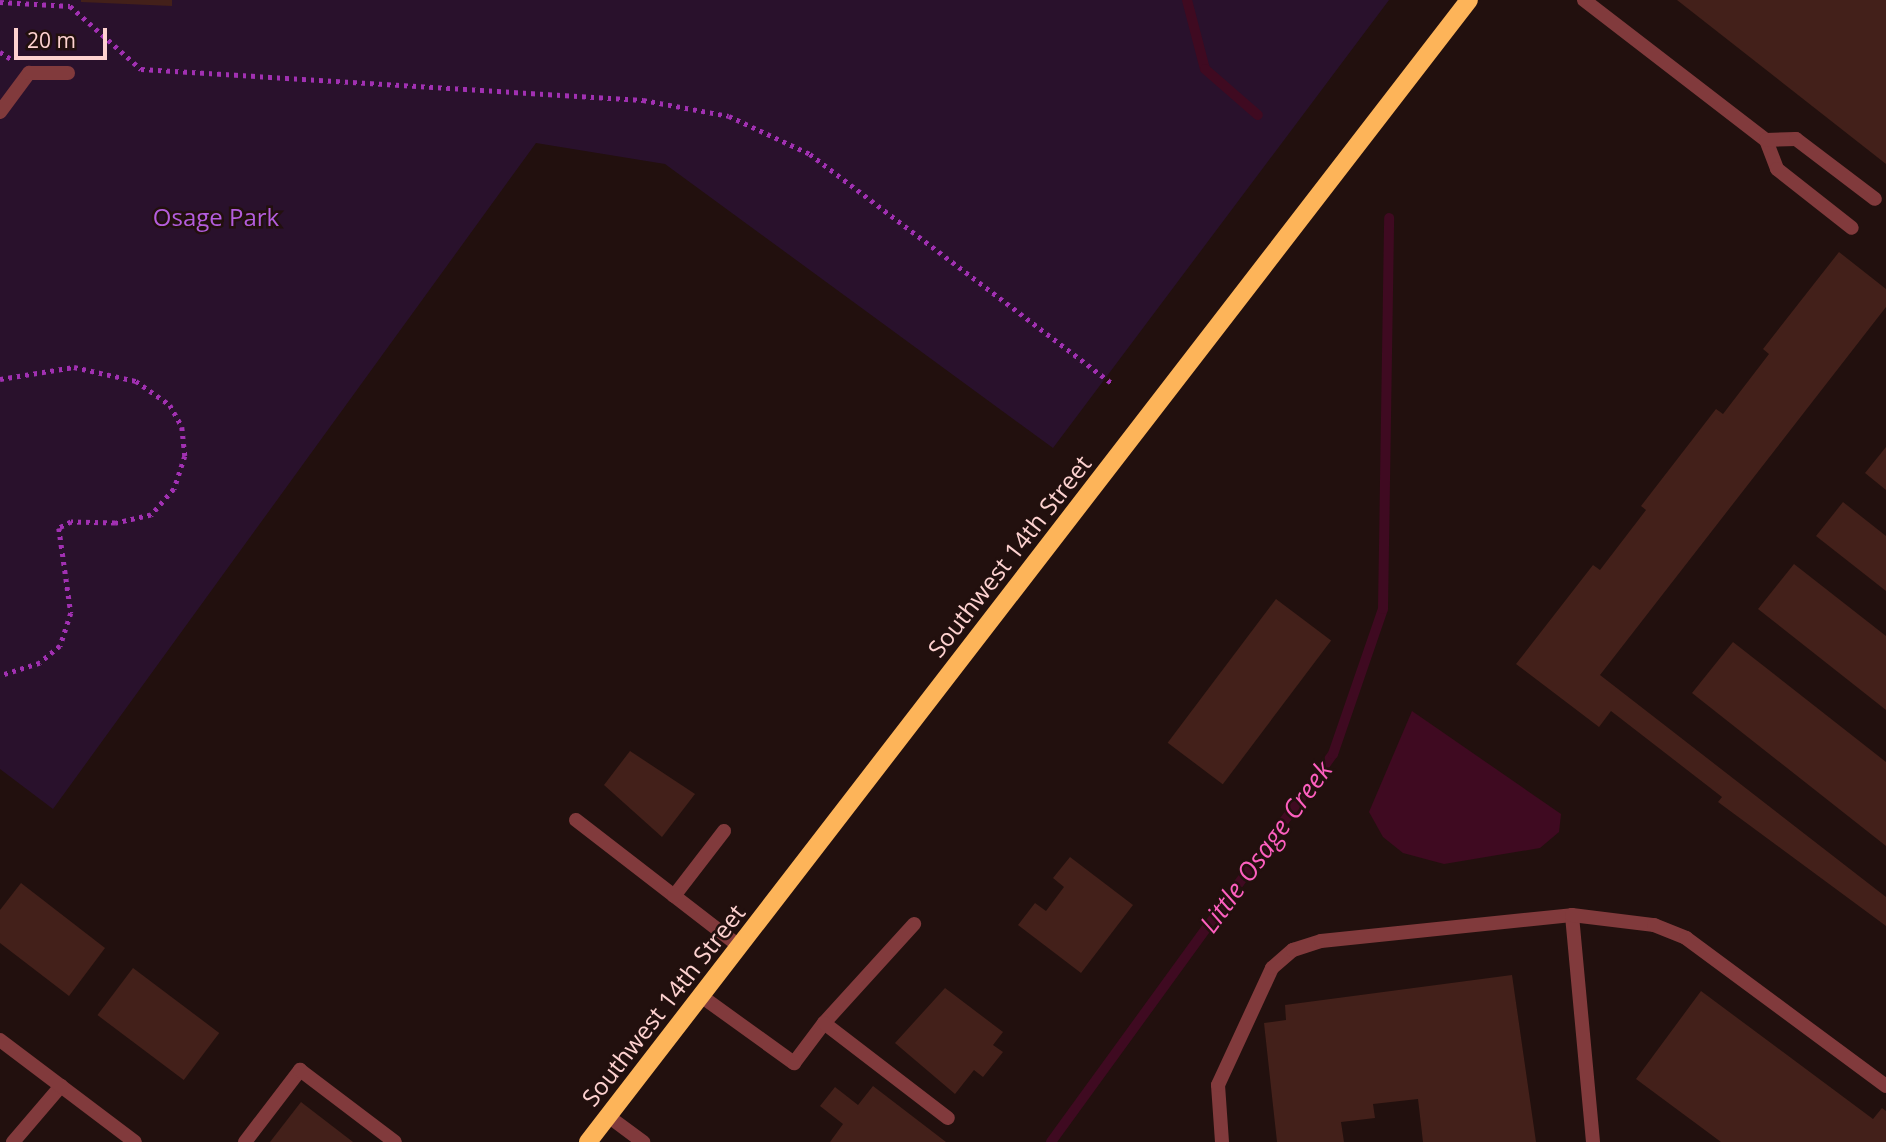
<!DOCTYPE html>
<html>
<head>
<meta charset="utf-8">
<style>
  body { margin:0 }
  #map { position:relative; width:1886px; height:1142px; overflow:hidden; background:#22100e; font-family:"Open Sans",sans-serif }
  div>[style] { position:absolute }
  .green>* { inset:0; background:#29112c }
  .water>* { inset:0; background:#3f0a21 }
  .stream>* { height:10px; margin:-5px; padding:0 5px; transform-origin:5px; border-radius:5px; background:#3f0a21 }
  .building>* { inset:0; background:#43201a; transform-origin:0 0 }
  .path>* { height:4.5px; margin-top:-2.25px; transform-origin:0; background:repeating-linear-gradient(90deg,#a130b2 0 3.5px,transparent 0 8.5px) }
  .service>* { height:14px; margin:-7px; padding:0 7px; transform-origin:7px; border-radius:7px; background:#813a3c }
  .minor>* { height:14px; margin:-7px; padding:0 7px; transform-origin:7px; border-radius:7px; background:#813a3c }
  .primary>* { height:18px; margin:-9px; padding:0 9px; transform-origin:9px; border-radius:9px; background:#fdb459 }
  span { translate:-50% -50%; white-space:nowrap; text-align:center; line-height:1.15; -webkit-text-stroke:5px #22100e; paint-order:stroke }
  .park-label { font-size:24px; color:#b45ddd }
  .street-label { font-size:24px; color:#fed2d0 }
  .water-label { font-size:26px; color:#fd5fbf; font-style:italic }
  .scale { position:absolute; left:14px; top:28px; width:93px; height:32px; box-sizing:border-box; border:4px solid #fed2d0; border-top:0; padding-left:9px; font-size:21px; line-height:24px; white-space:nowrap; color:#fed2d0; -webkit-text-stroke:5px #22100e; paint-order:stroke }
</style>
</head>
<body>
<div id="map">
  <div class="green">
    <div style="clip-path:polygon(0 0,1389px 0,1053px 448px,665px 164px,536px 143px,53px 809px,0 769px)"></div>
  </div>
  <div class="water">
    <div style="clip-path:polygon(1412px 711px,1561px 814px,1559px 832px,1540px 848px,1444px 864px,1403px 853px,1383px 837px,1369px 812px)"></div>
  </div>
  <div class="stream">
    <div style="left:1187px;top:0;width:71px;rotate:75.4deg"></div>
    <div style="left:1205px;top:69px;width:70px;rotate:41deg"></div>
    <div style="left:1051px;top:1142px;width:480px;rotate:-54deg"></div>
    <div style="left:1333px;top:754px;width:153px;rotate:-71deg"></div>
    <div style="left:1383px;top:609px;width:391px;rotate:-89.1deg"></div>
  </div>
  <div class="building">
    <div style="clip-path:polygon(81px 0,172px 0,172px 6px,81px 2px)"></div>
    <div style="clip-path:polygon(1677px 0,1886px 0,1886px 164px)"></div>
    <div style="clip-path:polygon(1839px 252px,1886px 289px,1886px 307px,1600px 675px,1886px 897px,1886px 926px,1718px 802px,1722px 797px,1611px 711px,1599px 727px,1516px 664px,1593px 565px,1600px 570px,1646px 510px,1641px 506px,1716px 409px,1723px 414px,1769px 354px,1763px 349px)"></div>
    <div style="clip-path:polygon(1886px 447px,1886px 490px,1865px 473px)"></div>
    <div style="clip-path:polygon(1843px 502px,1886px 536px,1886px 591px,1816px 536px)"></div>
    <div style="clip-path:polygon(1794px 564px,1886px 636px,1886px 710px,1758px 609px)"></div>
    <div style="left:1276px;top:599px;width:69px;height:180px;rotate:37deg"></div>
    <div style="clip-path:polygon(1733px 642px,1886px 762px,1886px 846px,1692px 693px)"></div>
    <div style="clip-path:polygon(630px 751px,695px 794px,662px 837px,604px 785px)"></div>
    <div style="clip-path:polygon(1070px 857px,1133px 905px,1081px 973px,1018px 925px,1035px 903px,1046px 911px,1064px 887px,1053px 878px)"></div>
    <div style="clip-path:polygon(21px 883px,105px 948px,69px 996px,0 943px,0 910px)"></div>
    <div style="left:133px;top:968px;width:108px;height:59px;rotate:37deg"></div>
    <div style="clip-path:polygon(1512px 975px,1536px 1142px,1423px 1142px,1418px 1099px,1373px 1104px,1375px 1118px,1341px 1122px,1344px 1142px,1277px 1142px,1264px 1023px,1286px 1020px,1285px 1005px)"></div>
    <div style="clip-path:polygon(945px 988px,1003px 1032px,993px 1045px,1003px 1052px,983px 1077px,974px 1070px,955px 1094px,895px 1043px)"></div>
    <div style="clip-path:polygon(1701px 991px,1873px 1119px,1882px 1108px,1886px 1111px,1886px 1142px,1721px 1142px,1636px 1079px)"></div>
    <div style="clip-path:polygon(873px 1086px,946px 1142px,830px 1142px,843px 1124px,820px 1106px,835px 1087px,858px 1105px)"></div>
    <div style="clip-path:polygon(301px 1102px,353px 1142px,270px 1142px)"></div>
  </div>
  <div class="path">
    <div style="left:0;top:2px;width:70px;rotate:3.3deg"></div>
    <div style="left:70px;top:6px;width:95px;rotate:41.6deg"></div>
    <div style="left:141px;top:69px;width:503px;rotate:3.53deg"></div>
    <div style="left:643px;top:100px;width:87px;rotate:10.5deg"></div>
    <div style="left:729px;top:116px;width:89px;rotate:25.1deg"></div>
    <div style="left:810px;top:154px;width:380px;rotate:37.2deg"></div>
    <div style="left:0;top:52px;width:13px;rotate:32deg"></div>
    <div style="left:0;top:379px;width:75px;rotate:-9.2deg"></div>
    <div style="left:74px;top:367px;width:64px;rotate:12.7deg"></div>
    <div style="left:136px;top:381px;width:42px;rotate:35.2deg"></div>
    <div style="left:170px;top:405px;width:25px;rotate:61deg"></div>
    <div style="left:182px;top:427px;width:29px;rotate:84deg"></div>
    <div style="left:185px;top:456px;width:35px;rotate:108deg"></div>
    <div style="left:174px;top:489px;width:35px;rotate:131deg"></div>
    <div style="left:151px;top:515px;width:37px;rotate:167deg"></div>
    <div style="left:115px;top:523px;width:44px;rotate:-178.7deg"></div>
    <div style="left:71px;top:522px;width:13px;rotate:153deg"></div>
    <div style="left:59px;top:528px;width:86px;rotate:82deg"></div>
    <div style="left:71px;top:613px;width:35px;rotate:108deg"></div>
    <div style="left:60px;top:646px;width:26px;rotate:140deg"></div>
    <div style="left:40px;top:663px;width:42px;rotate:162deg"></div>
  </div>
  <div class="service">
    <div style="left:1584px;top:0;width:230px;rotate:37.6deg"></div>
    <div style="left:1766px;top:140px;width:31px;rotate:69deg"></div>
    <div style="left:1777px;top:169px;width:95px;rotate:38.2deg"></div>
    <div style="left:0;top:112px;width:49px;rotate:-53.4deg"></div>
    <div style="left:29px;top:73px;width:39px"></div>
    <div style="left:1766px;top:140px;width:30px;rotate:-2deg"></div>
    <div style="left:1796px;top:139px;width:99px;rotate:37.2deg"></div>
    <div style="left:576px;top:820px;width:206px;rotate:37.7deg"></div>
    <div style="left:674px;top:896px;width:82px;rotate:-52.4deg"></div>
    <div style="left:701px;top:996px;width:115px;rotate:35.8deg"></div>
    <div style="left:794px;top:1063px;width:50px;rotate:-53.1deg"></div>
    <div style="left:824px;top:1023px;width:134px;rotate:-47.7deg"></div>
    <div style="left:824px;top:1023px;width:156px;rotate:37.5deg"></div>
    <div style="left:608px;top:1116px;width:44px;rotate:36.6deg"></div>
    <div style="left:13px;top:1142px;width:74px;rotate:-49.4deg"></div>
    <div style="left:245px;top:1142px;width:91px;rotate:-52.6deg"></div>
    <div style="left:300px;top:1070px;width:119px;rotate:37.2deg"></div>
    <div style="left:1222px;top:1142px;width:57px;rotate:-94deg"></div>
    <div style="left:1218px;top:1085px;width:129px;rotate:-65.2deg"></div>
    <div style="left:1272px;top:968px;width:28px;rotate:-41deg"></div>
    <div style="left:1293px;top:950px;width:29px;rotate:-18deg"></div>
    <div style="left:1321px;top:941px;width:252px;rotate:-5.9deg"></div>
    <div style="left:1593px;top:1142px;width:228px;rotate:-95.3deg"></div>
    <div style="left:1572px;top:915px;width:83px;rotate:7deg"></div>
    <div style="left:1654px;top:925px;width:35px;rotate:22deg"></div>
    <div style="left:1686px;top:938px;width:249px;rotate:36.5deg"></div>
  </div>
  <div class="minor">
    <div style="left:0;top:1040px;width:169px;rotate:37.1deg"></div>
  </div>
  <div class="primary">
    <div style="left:588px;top:1142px;width:1442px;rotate:-52.35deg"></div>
  </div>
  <div class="park-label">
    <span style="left:216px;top:217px">Osage Park</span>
  </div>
  <div class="street-label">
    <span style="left:1009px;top:556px;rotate:-52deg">Southwest 14th Street</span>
    <span style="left:663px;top:1005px;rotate:-52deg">Southwest 14th Street</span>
  </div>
  <div class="water-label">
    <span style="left:1266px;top:847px;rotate:-54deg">Little Osage Creek</span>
  </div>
  <div class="scale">20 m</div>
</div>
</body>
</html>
